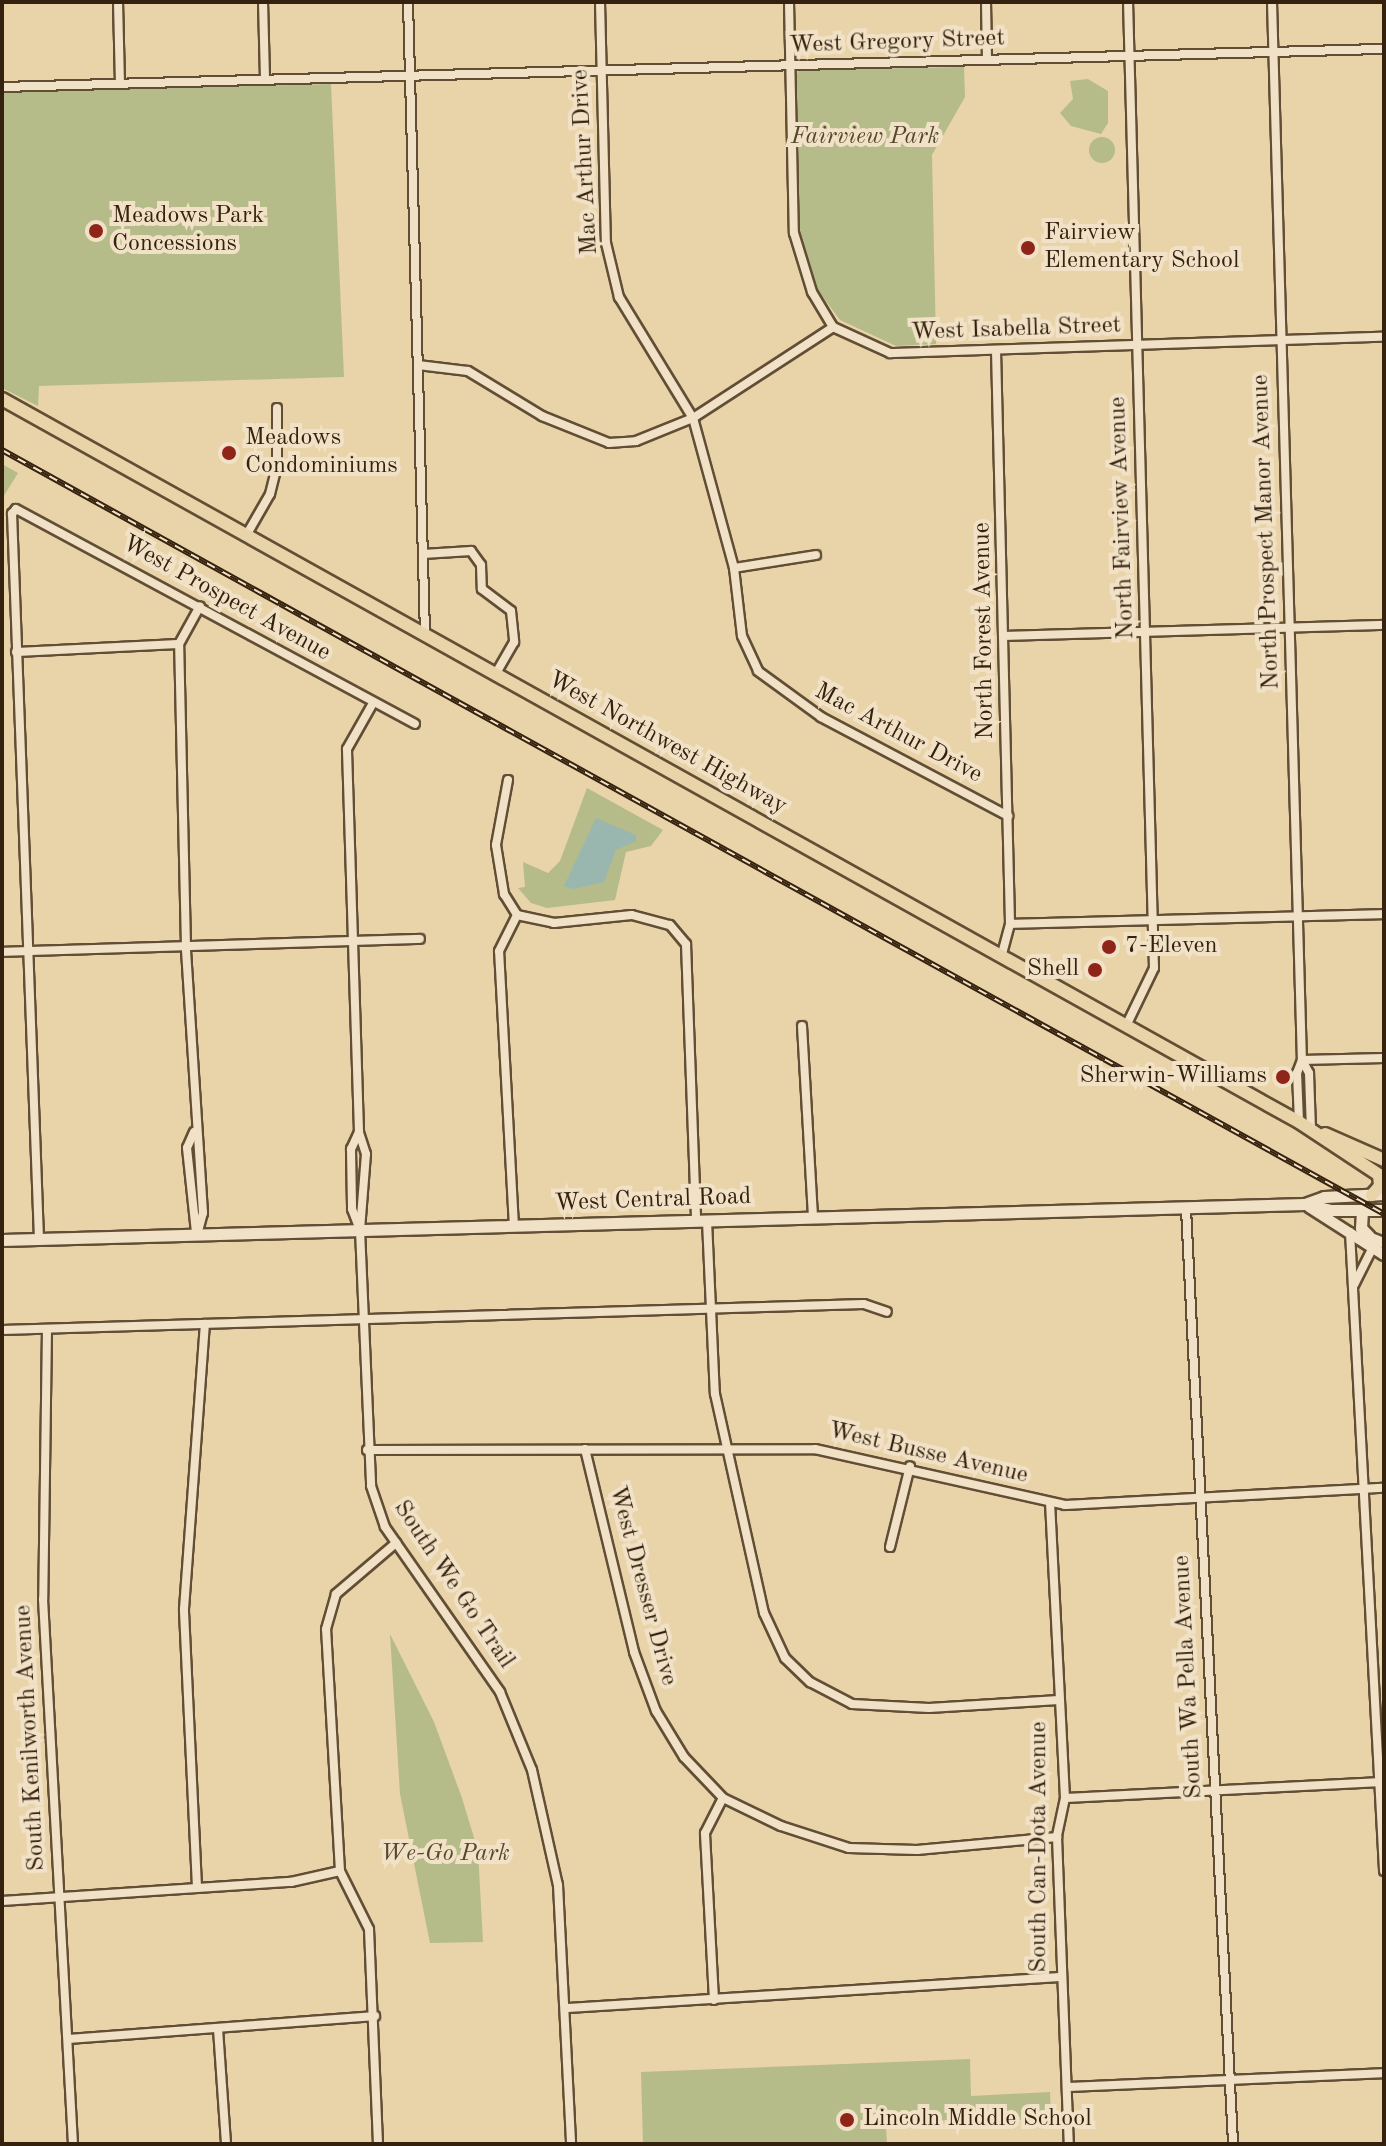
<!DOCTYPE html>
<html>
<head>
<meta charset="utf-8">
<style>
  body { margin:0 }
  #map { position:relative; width:1386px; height:2146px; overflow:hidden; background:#e9d3a9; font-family:"Old Standard TT",serif }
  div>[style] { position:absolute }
  .green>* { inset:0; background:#b6bc89 }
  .round { border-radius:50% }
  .water>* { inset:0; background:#99b7af }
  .roads { filter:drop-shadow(2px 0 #614e35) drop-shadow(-2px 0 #614e35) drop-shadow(0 2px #614e35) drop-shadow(0 -2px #614e35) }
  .minor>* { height:8px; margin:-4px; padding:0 4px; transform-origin:4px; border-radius:4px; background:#f1e2c7 }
  .tertiary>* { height:10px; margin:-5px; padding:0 5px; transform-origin:5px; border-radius:5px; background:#f1e2c7 }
  .secondary>* { height:11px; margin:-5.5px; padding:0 5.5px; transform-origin:5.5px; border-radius:5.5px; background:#f1e2c7 }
  .primary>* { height:12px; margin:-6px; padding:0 6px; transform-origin:6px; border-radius:6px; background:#e9d3a9 }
  .rail>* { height:6px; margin-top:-3px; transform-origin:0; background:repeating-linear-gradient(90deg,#f1e2c7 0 9px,#34210e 0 18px); box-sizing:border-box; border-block:2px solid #34210e }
  .dots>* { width:22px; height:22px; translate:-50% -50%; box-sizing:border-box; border:4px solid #f1e2c7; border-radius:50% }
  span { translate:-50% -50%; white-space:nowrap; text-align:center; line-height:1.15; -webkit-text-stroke:8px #f1e2c7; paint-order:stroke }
  .street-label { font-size:24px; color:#34210e }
  .park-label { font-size:24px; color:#54482d; font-style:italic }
  .poi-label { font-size:24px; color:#34210e }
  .left { translate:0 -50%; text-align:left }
  .right { translate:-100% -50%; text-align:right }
  .frame { position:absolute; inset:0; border:4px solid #34210e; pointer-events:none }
</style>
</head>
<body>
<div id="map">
  <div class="green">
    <div style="clip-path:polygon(964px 67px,965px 97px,932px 155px,936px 344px,896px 346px,840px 320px,811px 281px,801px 248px,793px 81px,799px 70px)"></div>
    <div style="clip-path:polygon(1088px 79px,1108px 91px,1108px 123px,1101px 134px,1071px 126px,1060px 113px,1073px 99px,1070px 81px)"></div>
    <div style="clip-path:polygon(331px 84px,344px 377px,39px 386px,38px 406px,2px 388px,2px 92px)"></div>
    <div class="round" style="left:1089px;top:137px;width:26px;height:26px"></div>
    <div style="clip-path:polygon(2px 464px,18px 473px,2px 499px)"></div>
    <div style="clip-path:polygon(587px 788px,663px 830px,651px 846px,626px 852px,615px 900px,547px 908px,531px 903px,518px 888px,525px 887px,523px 862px,548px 873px,560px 861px)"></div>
    <div style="clip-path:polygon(390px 1634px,434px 1722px,462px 1798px,478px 1851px,483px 1942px,430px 1943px,400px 1794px)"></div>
    <div style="clip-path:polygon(970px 2059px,971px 2096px,1050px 2092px,1051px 2118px,886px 2127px,887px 2144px,643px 2144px,641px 2072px)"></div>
  </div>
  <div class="water">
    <div style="clip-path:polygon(596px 818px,636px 835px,636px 841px,616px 850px,604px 882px,573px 889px,564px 886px)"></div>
  </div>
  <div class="roads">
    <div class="minor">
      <div style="left:118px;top:2px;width:82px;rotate:88.6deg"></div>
      <div style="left:263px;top:2px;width:78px;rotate:88.5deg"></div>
      <div style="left:408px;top:2px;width:631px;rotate:88.46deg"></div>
      <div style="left:600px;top:2px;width:241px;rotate:88.6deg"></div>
      <div style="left:606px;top:243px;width:56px;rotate:76.5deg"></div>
      <div style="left:619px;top:297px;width:142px;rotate:58.6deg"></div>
      <div style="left:693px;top:418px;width:156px;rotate:74.7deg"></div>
      <div style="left:734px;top:568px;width:68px;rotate:83.3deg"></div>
      <div style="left:742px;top:636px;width:38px;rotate:65deg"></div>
      <div style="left:758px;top:671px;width:78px;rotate:36.1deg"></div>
      <div style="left:821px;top:717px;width:212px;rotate:27.9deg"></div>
      <div style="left:789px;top:2px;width:231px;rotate:88.8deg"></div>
      <div style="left:794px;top:233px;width:62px;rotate:73deg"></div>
      <div style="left:812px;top:292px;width:41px;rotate:59deg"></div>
      <div style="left:986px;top:2px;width:58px;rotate:89deg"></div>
      <div style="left:1272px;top:2px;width:1058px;rotate:88.38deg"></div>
      <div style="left:1302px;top:1060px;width:15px;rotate:62deg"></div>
      <div style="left:1309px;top:1073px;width:56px;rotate:88deg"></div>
      <div style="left:2px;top:87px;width:1383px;rotate:-1.58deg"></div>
      <div style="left:996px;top:350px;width:574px;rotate:88.6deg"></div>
      <div style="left:1010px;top:924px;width:34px;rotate:105deg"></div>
      <div style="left:418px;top:365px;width:50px;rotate:6.8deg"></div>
      <div style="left:468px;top:371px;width:87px;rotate:31.3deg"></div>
      <div style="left:542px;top:416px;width:72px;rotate:21.9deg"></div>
      <div style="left:609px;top:443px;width:27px;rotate:-4deg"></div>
      <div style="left:636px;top:441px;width:61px;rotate:-22deg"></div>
      <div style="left:693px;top:418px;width:167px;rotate:-33deg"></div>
      <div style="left:833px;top:327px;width:63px;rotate:24.5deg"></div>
      <div style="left:890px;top:353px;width:494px;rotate:-1.9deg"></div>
      <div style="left:247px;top:534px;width:46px;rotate:-60.1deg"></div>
      <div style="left:270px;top:494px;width:29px;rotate:-76deg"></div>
      <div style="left:277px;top:466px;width:58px;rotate:-90deg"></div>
      <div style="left:423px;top:554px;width:48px;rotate:-3.6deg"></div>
      <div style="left:471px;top:551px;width:17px;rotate:54deg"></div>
      <div style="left:481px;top:565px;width:24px;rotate:88deg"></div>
      <div style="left:482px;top:589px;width:36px;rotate:37deg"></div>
      <div style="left:511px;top:611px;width:31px;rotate:84deg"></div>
      <div style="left:514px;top:642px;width:36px;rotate:120deg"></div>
      <div style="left:734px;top:568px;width:83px;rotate:-9deg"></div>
      <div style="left:1007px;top:636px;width:377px;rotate:-1.7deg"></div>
      <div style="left:16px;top:652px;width:163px;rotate:-2.8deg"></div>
      <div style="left:508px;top:780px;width:66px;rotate:100.5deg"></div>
      <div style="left:496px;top:845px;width:50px;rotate:80.7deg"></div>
      <div style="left:504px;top:894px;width:25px;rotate:58deg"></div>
      <div style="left:517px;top:915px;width:38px;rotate:12deg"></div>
      <div style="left:554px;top:923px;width:78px;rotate:-5.9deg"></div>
      <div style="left:632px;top:915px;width:39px;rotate:15deg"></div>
      <div style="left:670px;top:925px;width:25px;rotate:50deg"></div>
      <div style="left:686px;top:944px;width:277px;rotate:87.9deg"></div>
      <div style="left:1010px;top:924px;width:374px;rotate:-1.5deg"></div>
      <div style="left:2px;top:952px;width:418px;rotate:-1.8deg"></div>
      <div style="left:802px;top:1026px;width:192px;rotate:86.7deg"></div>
      <div style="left:1126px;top:1026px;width:64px;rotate:-64.2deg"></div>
      <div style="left:1154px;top:968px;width:966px;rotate:-91.54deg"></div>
      <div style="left:1302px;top:1060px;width:82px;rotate:-1.4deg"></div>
      <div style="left:1299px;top:1122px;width:49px;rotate:-92.3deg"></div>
      <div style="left:1297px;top:1073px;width:14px;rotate:-69deg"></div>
      <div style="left:194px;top:1132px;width:17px;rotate:114deg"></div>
      <div style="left:187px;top:1148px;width:84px;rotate:83.9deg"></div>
      <div style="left:359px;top:1132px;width:19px;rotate:115deg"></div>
      <div style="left:351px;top:1149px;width:60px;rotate:89deg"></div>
      <div style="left:352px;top:1209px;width:22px;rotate:69deg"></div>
      <div style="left:360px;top:1230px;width:256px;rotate:87.5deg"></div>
      <div style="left:371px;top:1486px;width:43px;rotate:71.1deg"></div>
      <div style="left:385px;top:1527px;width:201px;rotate:55.1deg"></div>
      <div style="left:500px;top:1692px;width:84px;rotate:67.7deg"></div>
      <div style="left:532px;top:1770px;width:118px;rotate:77.3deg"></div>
      <div style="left:558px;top:1885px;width:259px;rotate:87.1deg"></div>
      <div style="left:1186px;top:1209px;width:936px;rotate:87.12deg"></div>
      <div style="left:707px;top:1221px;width:173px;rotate:87.4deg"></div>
      <div style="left:715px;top:1394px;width:224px;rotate:77.4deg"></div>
      <div style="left:764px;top:1613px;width:50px;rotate:65deg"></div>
      <div style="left:785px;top:1658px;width:35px;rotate:44deg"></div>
      <div style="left:810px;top:1682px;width:47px;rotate:27.6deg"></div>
      <div style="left:852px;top:1704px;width:77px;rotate:3deg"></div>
      <div style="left:929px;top:1708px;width:130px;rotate:-3.5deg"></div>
      <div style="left:514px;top:1227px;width:276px;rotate:-93.1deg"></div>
      <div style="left:499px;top:951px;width:40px;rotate:-63.4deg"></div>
      <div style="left:360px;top:1230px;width:76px;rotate:-85.5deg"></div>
      <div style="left:366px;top:1154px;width:23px;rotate:-108deg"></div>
      <div style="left:359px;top:1132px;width:383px;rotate:-91.8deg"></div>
      <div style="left:347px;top:749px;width:53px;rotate:-60.5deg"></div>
      <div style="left:1350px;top:1232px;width:640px;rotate:86.95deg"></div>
      <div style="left:197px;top:1235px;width:23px;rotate:-75deg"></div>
      <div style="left:203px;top:1213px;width:267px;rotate:-93.7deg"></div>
      <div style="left:186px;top:947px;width:303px;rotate:-91.3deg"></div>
      <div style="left:179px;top:644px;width:43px;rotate:-61.1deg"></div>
      <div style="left:39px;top:1239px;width:726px;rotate:-92.13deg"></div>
      <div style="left:12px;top:514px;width:6px;rotate:-51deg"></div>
      <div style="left:16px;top:509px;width:453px;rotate:28.3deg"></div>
      <div style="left:1354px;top:1285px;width:40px;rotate:-63.4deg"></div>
      <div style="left:47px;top:1329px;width:270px;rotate:90.8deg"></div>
      <div style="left:43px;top:1599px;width:546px;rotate:86.85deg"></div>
      <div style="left:2px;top:1330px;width:862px;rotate:-1.73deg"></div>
      <div style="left:864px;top:1304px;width:24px;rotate:19deg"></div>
      <div style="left:585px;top:1449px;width:209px;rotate:76.4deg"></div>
      <div style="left:634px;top:1652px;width:63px;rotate:69.6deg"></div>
      <div style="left:656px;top:1711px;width:54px;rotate:58.7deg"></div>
      <div style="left:684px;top:1757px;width:57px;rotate:46.4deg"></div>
      <div style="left:723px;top:1798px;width:64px;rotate:25.8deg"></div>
      <div style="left:781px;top:1826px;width:71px;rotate:17.9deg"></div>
      <div style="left:849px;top:1848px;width:68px;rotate:1.7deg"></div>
      <div style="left:917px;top:1850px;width:141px;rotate:-5.3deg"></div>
      <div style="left:367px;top:1450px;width:448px;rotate:-0.1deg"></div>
      <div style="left:815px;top:1449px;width:256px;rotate:12.6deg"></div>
      <div style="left:1065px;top:1505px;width:319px;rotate:-3.1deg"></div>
      <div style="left:1050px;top:1502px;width:296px;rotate:87.1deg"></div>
      <div style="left:1065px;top:1798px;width:40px;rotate:102deg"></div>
      <div style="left:1057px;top:1837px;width:307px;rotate:87.8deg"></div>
      <div style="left:890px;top:1547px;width:83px;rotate:-76.1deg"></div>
      <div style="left:1065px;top:1798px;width:318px;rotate:-2.9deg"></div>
      <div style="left:197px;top:1887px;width:278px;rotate:-92.7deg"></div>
      <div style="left:184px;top:1609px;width:286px;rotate:-85.8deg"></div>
      <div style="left:2px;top:1901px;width:290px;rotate:-3.8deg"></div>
      <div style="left:291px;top:1882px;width:50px;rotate:-12.7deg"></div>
      <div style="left:714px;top:2000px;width:167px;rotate:-93.1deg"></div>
      <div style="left:705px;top:1833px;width:39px;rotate:-63deg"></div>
      <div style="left:568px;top:2008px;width:493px;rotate:-3.6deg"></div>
      <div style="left:218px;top:2029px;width:115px;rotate:86deg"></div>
      <div style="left:69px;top:2039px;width:307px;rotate:-4.3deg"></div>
      <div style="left:1067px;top:2087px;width:317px;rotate:-2.5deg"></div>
      <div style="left:378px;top:2144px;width:215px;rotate:-92.4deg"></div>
      <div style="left:369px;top:1929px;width:65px;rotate:-116.6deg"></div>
      <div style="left:340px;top:1871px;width:242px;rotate:-93.3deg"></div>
      <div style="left:326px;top:1629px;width:36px;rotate:-74deg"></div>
      <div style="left:336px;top:1594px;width:79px;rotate:-40.4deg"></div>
    </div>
    <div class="tertiary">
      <div style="left:1309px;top:1207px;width:89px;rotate:32.6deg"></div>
      <div style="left:1363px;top:1235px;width:22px;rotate:21deg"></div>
    </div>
    <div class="secondary">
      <div style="left:1305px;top:1204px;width:20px;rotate:-20deg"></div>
      <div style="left:1324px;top:1197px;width:60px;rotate:-2.9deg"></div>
      <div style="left:1362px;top:1210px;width:18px;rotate:93deg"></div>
      <div style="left:1361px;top:1228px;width:11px;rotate:45deg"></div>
      <div style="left:2px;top:1240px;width:1303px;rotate:-1.58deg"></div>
      <div style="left:1305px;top:1204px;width:27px;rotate:13deg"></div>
      <div style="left:1331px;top:1210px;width:53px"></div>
    </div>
    <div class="primary">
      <div style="left:2px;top:399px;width:1485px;rotate:29.14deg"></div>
      <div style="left:1299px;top:1122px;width:102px;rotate:33.4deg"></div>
      <div style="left:1325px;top:1134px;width:64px;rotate:23.8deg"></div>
      <div style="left:1372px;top:1195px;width:12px;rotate:-48deg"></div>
      <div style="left:1380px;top:1186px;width:11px;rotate:-95deg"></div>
    </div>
  </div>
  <div class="rail">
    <div style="left:2px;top:450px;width:1579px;rotate:28.93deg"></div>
  </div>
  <div class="dots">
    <div style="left:96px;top:231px;background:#8f2418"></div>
    <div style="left:1028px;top:248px;background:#8f2418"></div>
    <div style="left:229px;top:453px;background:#8f2418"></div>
    <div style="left:1109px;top:947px;background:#8f2418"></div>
    <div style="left:1095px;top:970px;background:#8f2418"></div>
    <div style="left:1283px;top:1077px;background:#8f2418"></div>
    <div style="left:847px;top:2120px;background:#8f2418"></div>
  </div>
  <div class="street-label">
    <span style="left:897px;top:43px;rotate:-2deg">West Gregory Street</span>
    <span style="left:586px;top:162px;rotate:-93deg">Mac Arthur Drive</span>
    <span style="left:1016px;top:330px;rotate:-2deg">West Isabella Street</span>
    <span style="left:1123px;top:518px;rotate:-92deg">North Fairview Avenue</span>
    <span style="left:1267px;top:532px;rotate:-92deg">North Prospect Manor Avenue</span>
    <span style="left:226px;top:599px;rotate:29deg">West Prospect Avenue</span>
    <span style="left:985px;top:631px;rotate:-91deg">North Forest Avenue</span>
    <span style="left:898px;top:734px;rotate:28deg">Mac Arthur Drive</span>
    <span style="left:667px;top:744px;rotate:29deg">West Northwest Highway</span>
    <span style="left:653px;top:1201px;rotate:-2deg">West Central Road</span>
    <span style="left:928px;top:1454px;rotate:13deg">West Busse Avenue</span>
    <span style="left:453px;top:1585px;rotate:56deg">South We Go Trail</span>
    <span style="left:642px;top:1586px;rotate:75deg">West Dresser Drive</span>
    <span style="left:1189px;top:1677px;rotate:-93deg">South Wa Pella Avenue</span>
    <span style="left:31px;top:1738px;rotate:-93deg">South Kenilworth Avenue</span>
    <span style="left:1040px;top:1847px;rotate:-90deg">South Can-Dota Avenue</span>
  </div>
  <div class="park-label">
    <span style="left:865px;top:138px">Fairview Park</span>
    <span style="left:445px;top:1855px">We-Go Park</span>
  </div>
  <div class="poi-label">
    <span class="left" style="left:112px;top:231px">Meadows Park<br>Concessions</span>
    <span class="left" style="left:1044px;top:248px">Fairview<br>Elementary School</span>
    <span class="left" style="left:245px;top:453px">Meadows<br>Condominiums</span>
    <span class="left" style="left:1125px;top:947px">7-Eleven</span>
    <span class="right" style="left:1079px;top:970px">Shell</span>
    <span class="right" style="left:1267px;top:1077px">Sherwin-Williams</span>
    <span class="left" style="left:863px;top:2120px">Lincoln Middle School</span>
  </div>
  <div class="frame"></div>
</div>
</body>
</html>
